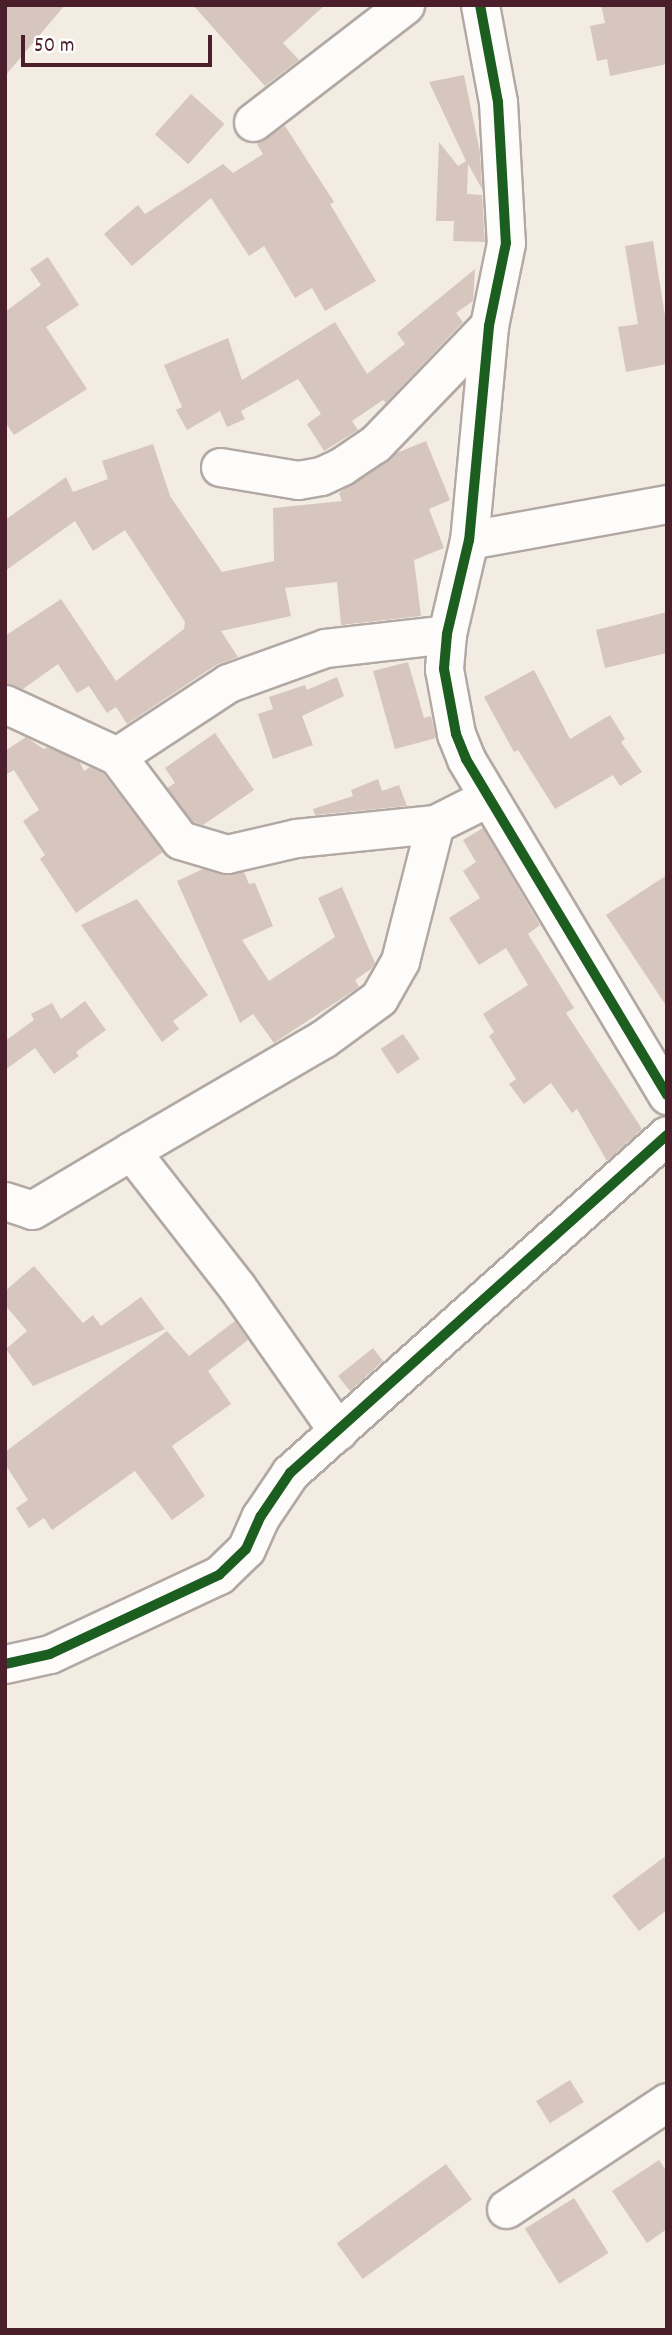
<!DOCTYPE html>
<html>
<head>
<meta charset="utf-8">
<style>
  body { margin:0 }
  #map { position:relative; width:672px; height:2335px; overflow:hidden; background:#f2ece2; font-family:Dekko,sans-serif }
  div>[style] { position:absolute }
  .building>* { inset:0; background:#d7c6be; transform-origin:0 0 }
  .roads { filter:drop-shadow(2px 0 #b2a8a4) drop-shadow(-2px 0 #b2a8a4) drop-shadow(0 2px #b2a8a4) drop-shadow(0 -2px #b2a8a4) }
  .minor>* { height:37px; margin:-18.5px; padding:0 18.5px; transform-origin:18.5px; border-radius:18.5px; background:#fdfcfb }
  .cycleway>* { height:10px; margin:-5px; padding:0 5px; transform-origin:5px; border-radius:5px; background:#1b5e20 }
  span { translate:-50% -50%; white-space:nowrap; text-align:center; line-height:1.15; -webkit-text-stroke:6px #fff; paint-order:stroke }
  .frame { position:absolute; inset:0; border:7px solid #4a1f2b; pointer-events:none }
  .scale { position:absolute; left:21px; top:35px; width:191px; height:32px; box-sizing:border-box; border:4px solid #4a1f2b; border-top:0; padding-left:9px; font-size:21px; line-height:24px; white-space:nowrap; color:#4a1f2b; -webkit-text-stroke:5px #fff; paint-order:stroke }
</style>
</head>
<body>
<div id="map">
  <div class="building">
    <div style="clip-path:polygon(5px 5px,65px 5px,5px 76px)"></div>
    <div style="clip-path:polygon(193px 5px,325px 5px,283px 43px,299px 60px,265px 86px)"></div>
    <div style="clip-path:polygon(601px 5px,667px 5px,667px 64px,610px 76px,607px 59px,597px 61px,590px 26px,605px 23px)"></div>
    <div style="clip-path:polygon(464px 75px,480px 152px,482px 189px,468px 164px,467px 194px,482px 195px,485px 242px,453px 241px,454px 221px,436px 221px,439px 142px,458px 166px,466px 161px,429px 82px)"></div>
    <div style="left:191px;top:94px;width:45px;height:54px;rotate:42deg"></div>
    <div style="clip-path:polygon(285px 126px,334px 202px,330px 204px,376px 281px,325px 311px,312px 288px,295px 298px,264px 246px,249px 256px,211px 198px,132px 266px,104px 234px,138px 205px,145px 214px,223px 164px,233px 173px,263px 154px,257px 144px)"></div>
    <div style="clip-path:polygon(653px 241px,667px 328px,667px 364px,626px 372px,618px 327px,638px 324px,625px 246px)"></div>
    <div style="clip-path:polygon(48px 257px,79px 305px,46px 327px,87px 389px,14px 435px,5px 422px,5px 312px,41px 285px,30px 269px)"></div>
    <div style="clip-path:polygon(475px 269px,473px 301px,456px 313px,463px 322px,386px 403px,383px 400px,352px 421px,358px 430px,324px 451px,307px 424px,321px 414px,298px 379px,241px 411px,245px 419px,227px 427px,220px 411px,187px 430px,176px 410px,182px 407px,164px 365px,228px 338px,242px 380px,335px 322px,367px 374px,405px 344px,397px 333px)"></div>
    <div style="clip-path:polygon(426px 441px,450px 500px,429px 509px,444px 548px,414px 560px,421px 616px,341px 625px,337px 582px,285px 588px,291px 616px,221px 631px,238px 657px,216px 665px,127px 724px,116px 707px,107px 713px,89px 686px,77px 693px,58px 664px,23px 689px,5px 683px,5px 636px,61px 599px,116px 681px,184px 629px,185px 622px,125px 530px,93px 551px,75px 521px,5px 571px,5px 520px,66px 477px,73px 492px,108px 479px,102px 461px,153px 444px,170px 496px,222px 572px,274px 561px,273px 508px,342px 501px,339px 493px,347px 487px,394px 454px)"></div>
    <div style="clip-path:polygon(667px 612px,667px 653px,605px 668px,596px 630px)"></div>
    <div style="clip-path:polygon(408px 662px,424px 718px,431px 716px,436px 738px,395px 749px,373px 671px)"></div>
    <div style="clip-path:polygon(534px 670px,570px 739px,610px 715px,625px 739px,621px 742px,642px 772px,620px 786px,613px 775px,555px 809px,518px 750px,514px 752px,484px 697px)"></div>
    <div style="clip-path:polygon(337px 677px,344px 696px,302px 716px,313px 745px,273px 759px,258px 714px,273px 709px,269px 697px,305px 685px,307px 690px)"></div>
    <div style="clip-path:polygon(215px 733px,254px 790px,203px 825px,193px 822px,167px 788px,175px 783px,165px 768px)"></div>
    <div style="clip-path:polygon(26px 737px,44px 749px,48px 747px,79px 761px,84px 771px,90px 767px,103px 773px,163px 852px,76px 913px,40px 859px,45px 855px,23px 821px,39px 810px,14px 770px,5px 775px,5px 751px)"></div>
    <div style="clip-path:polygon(378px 779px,382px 791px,399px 785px,407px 806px,315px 815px,313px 809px,353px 796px,351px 790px)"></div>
    <div style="clip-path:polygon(483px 828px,540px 925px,528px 934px,574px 1008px,566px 1013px,642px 1129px,607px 1161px,577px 1109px,572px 1113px,551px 1083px,524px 1104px,509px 1084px,516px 1079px,489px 1036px,494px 1032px,483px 1014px,528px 985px,506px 948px,479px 965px,449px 918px,480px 898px,463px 871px,476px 862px,463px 840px)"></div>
    <div style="clip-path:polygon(203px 869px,222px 874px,244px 872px,249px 884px,255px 883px,273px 926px,242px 940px,269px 981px,335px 937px,318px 898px,342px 887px,375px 963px,371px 969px,355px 980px,359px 987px,274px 1043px,253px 1014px,240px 1023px,177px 881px)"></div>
    <div style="clip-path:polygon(667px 875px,667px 1007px,606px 915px)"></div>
    <div style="clip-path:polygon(137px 899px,208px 995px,173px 1021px,179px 1029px,162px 1042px,81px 925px)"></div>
    <div style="clip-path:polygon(85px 1001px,106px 1030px,76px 1052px,79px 1056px,54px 1074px,35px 1048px,5px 1070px,5px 1041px,34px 1020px,31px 1014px,52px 1003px,61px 1019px)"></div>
    <div style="left:403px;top:1034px;width:30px;height:27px;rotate:56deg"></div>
    <div style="clip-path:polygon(34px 1266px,83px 1323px,93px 1315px,101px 1326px,141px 1297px,165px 1329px,33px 1386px,6px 1349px,27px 1331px,5px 1305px,5px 1291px)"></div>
    <div style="clip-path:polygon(235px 1321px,248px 1340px,208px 1371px,231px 1404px,172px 1446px,205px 1496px,172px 1520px,135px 1471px,52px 1530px,44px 1518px,29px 1528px,16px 1508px,28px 1500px,5px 1464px,5px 1452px,167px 1331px,189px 1356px)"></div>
    <div style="clip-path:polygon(373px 1348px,383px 1361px,350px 1391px,338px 1376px)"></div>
    <div style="clip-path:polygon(667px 1855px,667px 1910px,639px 1931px,612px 1896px)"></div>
    <div style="left:570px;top:2080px;width:26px;height:40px;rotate:58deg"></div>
    <div style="clip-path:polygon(659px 2160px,667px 2172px,667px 2229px,647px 2243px,612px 2191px)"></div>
    <div style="left:446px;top:2164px;width:44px;height:135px;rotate:54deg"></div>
    <div style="left:574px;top:2198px;width:65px;height:58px;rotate:58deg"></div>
  </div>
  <div class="roads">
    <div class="minor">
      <div style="left:480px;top:5px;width:99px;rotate:79.5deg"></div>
      <div style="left:498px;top:102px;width:141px;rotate:86.8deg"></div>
      <div style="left:506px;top:243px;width:85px;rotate:101.6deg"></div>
      <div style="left:489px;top:326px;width:215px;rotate:95.3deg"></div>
      <div style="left:469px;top:540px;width:97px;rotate:103.2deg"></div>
      <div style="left:447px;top:634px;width:35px;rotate:95deg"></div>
      <div style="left:444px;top:669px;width:66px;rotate:79.5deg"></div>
      <div style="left:456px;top:734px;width:27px;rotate:68deg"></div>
      <div style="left:466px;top:759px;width:392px;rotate:59.1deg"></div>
      <div style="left:253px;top:122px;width:192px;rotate:-37.6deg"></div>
      <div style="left:220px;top:467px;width:79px;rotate:9.5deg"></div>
      <div style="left:298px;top:480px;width:23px;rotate:-10deg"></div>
      <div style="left:321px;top:476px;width:23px;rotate:-25deg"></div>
      <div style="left:342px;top:466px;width:40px;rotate:-34deg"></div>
      <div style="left:375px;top:444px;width:164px;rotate:-46deg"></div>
      <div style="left:469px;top:540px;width:201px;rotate:-10.3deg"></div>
      <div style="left:5px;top:704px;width:123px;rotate:24.9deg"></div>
      <div style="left:117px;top:756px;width:133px;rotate:-33.3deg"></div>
      <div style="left:228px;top:683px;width:103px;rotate:-19.8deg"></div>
      <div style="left:325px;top:648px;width:123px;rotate:-6.5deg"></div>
      <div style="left:117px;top:756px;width:105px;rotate:53.1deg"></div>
      <div style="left:180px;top:840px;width:49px;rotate:16.6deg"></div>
      <div style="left:227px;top:854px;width:71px;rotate:-13.1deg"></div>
      <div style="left:296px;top:838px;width:140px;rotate:-5.8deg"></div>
      <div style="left:435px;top:824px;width:60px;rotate:-26.6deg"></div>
      <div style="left:131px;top:1151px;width:222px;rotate:-30.3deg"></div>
      <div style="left:323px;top:1039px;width:69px;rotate:-36.2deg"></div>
      <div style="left:379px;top:998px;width:43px;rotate:-60.4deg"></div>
      <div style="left:400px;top:961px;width:141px;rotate:-75.7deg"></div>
      <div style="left:5px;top:1201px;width:28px;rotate:18deg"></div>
      <div style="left:32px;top:1210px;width:115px;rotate:-30.8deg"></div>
      <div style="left:131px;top:1151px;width:172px;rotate:52.1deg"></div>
      <div style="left:237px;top:1287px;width:176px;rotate:55deg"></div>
      <div style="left:5px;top:1664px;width:46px;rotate:-12.5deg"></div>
      <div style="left:50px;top:1654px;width:187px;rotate:-25.1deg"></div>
      <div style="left:219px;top:1575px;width:37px;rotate:-44deg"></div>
      <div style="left:246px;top:1549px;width:36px;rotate:-66deg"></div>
      <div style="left:261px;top:1516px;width:52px;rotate:-56deg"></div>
      <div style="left:290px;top:1473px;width:506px;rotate:-41.88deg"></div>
      <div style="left:506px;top:2209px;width:193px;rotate:-33.6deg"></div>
    </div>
  </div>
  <div class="cycleway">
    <div style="left:480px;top:5px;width:99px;rotate:79.5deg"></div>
    <div style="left:498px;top:102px;width:141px;rotate:86.8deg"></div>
    <div style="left:506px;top:243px;width:85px;rotate:101.6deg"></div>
    <div style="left:489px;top:326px;width:215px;rotate:95.3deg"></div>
    <div style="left:469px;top:540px;width:97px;rotate:103.2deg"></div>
    <div style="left:447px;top:634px;width:35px;rotate:95deg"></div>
    <div style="left:444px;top:669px;width:66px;rotate:79.5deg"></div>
    <div style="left:456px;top:734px;width:27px;rotate:68deg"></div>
    <div style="left:466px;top:759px;width:392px;rotate:59.1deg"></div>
    <div style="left:5px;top:1664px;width:46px;rotate:-12.5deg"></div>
    <div style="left:50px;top:1654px;width:187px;rotate:-25.1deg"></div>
    <div style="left:219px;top:1575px;width:37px;rotate:-44deg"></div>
    <div style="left:246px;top:1549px;width:36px;rotate:-66deg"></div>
    <div style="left:261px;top:1516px;width:52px;rotate:-56deg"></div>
    <div style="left:290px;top:1473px;width:506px;rotate:-41.88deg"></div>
  </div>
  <div class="frame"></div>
  <div class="scale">50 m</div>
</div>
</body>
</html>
